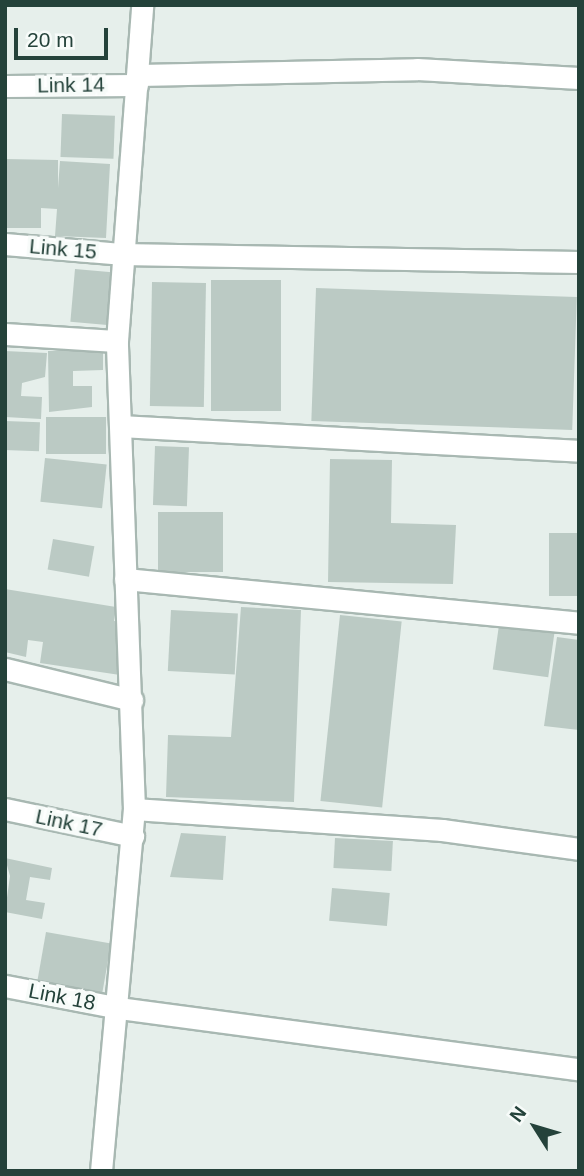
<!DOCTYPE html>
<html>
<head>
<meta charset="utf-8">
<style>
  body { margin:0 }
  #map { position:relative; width:584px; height:1176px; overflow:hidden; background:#e6efeb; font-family:Helvetica,sans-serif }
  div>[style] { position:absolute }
  .building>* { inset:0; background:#bbcac4; transform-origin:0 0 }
  .roads { filter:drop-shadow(2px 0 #a8b8b2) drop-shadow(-2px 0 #a8b8b2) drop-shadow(0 2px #a8b8b2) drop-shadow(0 -2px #a8b8b2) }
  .street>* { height:21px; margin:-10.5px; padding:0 10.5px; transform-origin:10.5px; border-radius:10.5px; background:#fff }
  span { translate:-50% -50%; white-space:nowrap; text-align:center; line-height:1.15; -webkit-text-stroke:7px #f7fbf9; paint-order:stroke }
  .street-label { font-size:21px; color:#24423a }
  .frame { position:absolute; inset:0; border:7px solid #24423a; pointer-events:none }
  .north { position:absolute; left:500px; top:1092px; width:70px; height:70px; -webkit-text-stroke:5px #f7fbf9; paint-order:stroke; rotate:307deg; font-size:19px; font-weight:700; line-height:28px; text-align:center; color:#24423a }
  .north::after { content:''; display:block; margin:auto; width:24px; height:32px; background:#24423a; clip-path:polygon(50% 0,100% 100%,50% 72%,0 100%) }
  .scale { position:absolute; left:14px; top:28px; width:94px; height:32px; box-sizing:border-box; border:4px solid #24423a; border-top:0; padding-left:9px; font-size:21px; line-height:24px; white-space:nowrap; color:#24423a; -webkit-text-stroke:5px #f7fbf9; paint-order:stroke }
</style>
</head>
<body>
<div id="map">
  <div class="building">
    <div style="left:62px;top:114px;width:53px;height:43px;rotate:2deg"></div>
    <div style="clip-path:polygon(5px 159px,58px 160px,58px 188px,60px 161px,110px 164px,106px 238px,55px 236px,57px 209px,41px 208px,41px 228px,5px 228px)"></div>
    <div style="left:75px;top:269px;width:37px;height:53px;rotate:5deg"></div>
    <div style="left:281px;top:280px;width:131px;height:70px;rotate:90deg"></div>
    <div style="left:152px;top:282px;width:54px;height:124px;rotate:1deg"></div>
    <div style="left:316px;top:288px;width:261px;height:133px;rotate:2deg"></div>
    <div style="clip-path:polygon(103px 350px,103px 370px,73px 371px,73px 386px,92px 386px,92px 407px,49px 412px,48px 351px)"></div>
    <div style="clip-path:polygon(5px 351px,47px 353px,45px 377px,22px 383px,21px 396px,42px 397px,41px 419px,5px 417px)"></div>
    <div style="left:46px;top:417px;width:60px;height:37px"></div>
    <div style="left:5px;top:421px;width:35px;height:29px;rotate:2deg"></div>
    <div style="left:155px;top:446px;width:34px;height:59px;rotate:2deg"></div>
    <div style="left:45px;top:458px;width:62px;height:44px;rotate:6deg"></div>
    <div style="clip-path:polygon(330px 459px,392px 460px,391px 523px,456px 525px,453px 584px,328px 582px)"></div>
    <div style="left:158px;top:512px;width:65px;height:60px"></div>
    <div style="left:549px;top:533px;width:30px;height:63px"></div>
    <div style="left:53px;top:539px;width:42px;height:31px;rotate:10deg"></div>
    <div style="clip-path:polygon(5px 589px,116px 607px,114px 621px,126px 622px,120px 675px,40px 663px,43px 642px,28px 640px,26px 657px,5px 652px)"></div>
    <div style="clip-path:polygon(241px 607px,301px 610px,294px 802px,166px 797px,168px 735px,231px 737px)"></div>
    <div style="left:171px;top:610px;width:67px;height:61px;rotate:3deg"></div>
    <div style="left:340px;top:615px;width:62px;height:187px;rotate:6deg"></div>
    <div style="left:499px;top:625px;width:56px;height:45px;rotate:8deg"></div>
    <div style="clip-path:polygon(557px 637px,579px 640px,579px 730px,544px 726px)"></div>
    <div style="clip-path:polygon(181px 833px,226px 836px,223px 880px,170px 877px)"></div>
    <div style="left:335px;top:838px;width:58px;height:30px;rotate:3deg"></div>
    <div style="clip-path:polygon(5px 858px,52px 868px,50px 880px,30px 877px,26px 900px,45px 903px,42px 919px,5px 912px,10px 876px)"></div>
    <div style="left:332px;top:888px;width:58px;height:33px;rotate:5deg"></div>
    <div style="left:46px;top:932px;width:66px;height:54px;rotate:10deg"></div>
  </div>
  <div class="roads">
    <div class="street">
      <div style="left:139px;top:75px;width:278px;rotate:-1.2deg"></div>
      <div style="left:417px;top:69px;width:162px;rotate:3.2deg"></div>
      <div style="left:5px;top:86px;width:132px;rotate:-0.4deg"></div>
      <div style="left:5px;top:244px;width:116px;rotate:4.9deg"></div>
      <div style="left:121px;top:254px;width:458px;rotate:1deg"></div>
      <div style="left:5px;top:334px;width:112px;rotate:3.6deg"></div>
      <div style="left:121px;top:426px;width:459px;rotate:3.1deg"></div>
      <div style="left:125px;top:579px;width:456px;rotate:5.5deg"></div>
      <div style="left:5px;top:669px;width:131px;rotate:13.7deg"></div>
      <div style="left:5px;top:809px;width:131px;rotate:11.9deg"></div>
      <div style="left:134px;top:809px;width:309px;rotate:3.9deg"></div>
      <div style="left:442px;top:830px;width:138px;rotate:7.9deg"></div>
      <div style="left:5px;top:986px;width:116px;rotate:10.9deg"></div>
      <div style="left:119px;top:1008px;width:464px;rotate:7.6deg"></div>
      <div style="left:101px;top:1171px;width:364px;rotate:-84.8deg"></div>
      <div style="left:134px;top:809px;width:468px;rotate:-92.1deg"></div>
      <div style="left:117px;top:341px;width:337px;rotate:-85.7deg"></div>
    </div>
  </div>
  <div class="street-label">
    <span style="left:71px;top:85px;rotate:-1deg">Link 14</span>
    <span style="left:63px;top:249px;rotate:5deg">Link 15</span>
    <span style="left:69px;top:823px;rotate:12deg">Link 17</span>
    <span style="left:62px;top:997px;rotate:11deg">Link 18</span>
  </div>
  <div class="frame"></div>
  <div class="north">N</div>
  <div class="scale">20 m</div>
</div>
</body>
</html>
